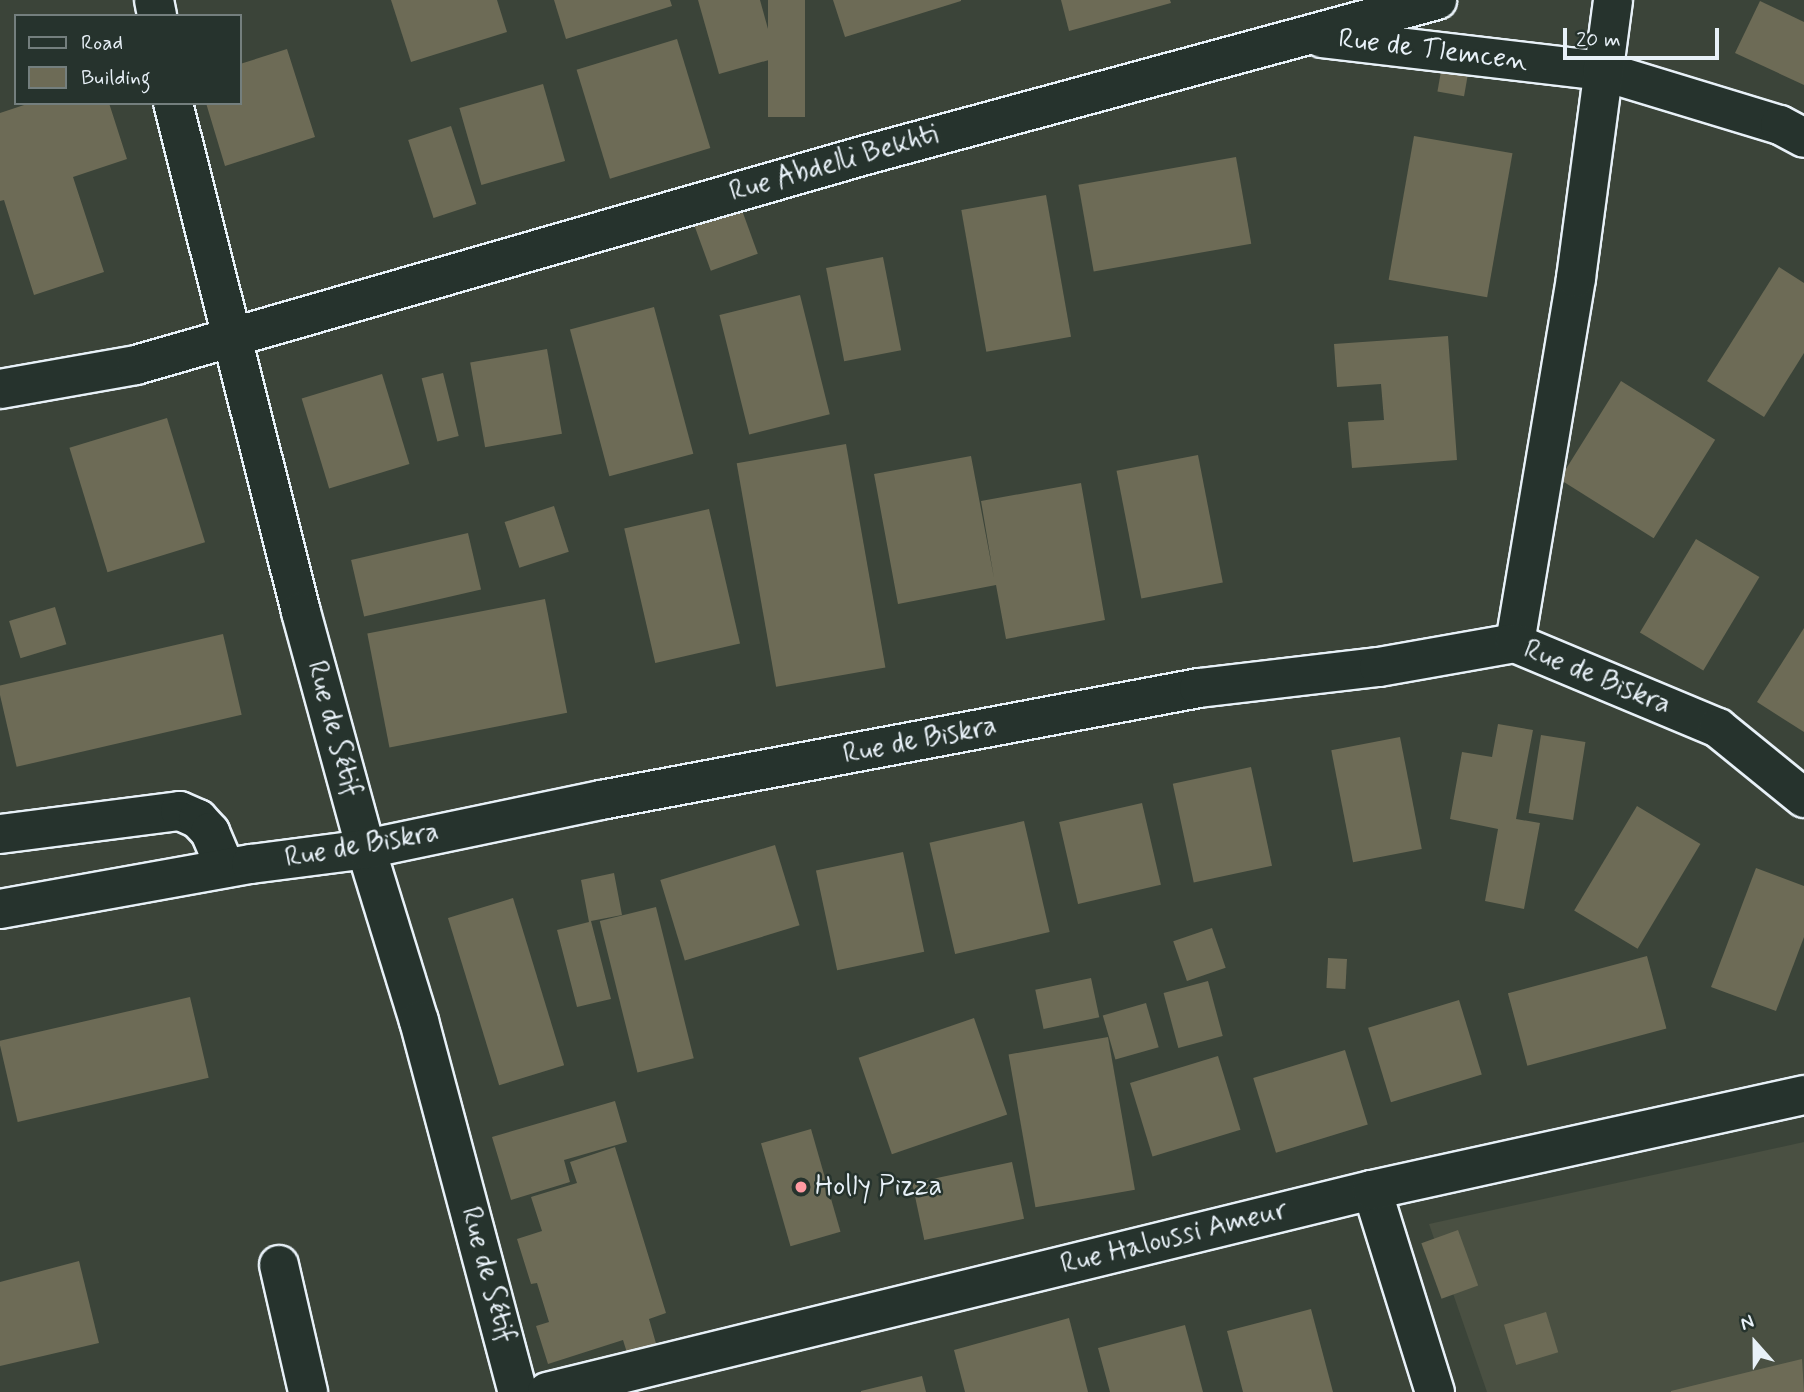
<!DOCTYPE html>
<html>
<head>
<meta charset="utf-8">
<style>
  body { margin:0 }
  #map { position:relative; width:1804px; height:1392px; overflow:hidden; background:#3b4439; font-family:Mynerve,sans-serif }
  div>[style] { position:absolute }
  .built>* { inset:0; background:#4a5042 }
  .building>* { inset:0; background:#6d6b56; transform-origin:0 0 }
  .roads { filter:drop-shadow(2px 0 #e8f1f8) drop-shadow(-2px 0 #e8f1f8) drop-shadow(0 2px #e8f1f8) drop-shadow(0 -2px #e8f1f8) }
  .minor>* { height:38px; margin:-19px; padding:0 19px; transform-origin:19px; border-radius:19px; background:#26332d }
  .dots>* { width:19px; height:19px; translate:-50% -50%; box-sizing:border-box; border:4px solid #26332d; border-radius:50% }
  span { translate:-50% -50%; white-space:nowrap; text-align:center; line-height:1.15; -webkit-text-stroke:5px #26332d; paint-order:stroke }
  .street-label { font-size:28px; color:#e8f1f8 }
  .poi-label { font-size:28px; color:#e8f1f8 }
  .left { translate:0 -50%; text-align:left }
  .legend { position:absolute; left:14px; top:14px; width:228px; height:91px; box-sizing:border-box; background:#26332d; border:2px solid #747f7e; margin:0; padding:9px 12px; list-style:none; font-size:21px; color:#e8f1f8 }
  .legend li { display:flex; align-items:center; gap:14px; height:35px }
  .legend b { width:35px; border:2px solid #747f7e }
  .north { position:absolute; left:1720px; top:1308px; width:70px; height:70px; -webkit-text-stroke:5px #26332d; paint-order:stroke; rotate:339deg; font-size:19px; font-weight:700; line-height:28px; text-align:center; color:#e8f1f8 }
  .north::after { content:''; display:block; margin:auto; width:24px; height:32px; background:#e8f1f8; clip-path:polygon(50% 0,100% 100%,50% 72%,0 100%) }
  .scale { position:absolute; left:1563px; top:28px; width:156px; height:32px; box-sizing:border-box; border:4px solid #e8f1f8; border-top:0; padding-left:9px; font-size:21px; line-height:24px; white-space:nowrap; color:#e8f1f8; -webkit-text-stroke:5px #26332d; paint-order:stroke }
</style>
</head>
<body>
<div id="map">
  <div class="built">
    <div style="clip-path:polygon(1804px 1142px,1804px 1392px,1487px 1392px,1429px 1224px)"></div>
  </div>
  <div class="building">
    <div style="clip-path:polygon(391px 0,497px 0,507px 32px,411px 62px)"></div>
    <div style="clip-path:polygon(554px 0,670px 0,672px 6px,566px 39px)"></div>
    <div style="clip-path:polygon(698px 0,760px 0,776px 58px,719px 74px)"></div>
    <div style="left:768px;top:0;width:37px;height:117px"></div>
    <div style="clip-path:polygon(833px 0,961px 0,961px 1px,845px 37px)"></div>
    <div style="clip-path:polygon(1061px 0,1170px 0,1171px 3px,1069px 31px)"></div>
    <div style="clip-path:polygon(1760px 1px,1804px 22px,1804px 85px,1735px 53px)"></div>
    <div style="left:677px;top:39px;width:114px;height:105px;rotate:73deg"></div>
    <div style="clip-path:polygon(287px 49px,315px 137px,225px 166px,206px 103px,240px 103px,240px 64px)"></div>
    <div style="left:1443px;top:60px;width:27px;height:32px;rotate:10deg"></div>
    <div style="left:543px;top:84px;width:80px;height:87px;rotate:74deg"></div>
    <div style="clip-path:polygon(30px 103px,109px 103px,127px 159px,73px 177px,104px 272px,34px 295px,4px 200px,0 201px,0 113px)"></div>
    <div style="left:451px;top:126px;width:82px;height:45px;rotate:72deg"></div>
    <div style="left:1414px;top:136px;width:100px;height:146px;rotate:10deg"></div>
    <div style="left:1236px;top:157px;width:88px;height:160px;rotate:80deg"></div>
    <div style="left:1046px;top:195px;width:144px;height:86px;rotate:80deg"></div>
    <div style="left:739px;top:202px;width:55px;height:50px;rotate:70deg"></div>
    <div style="left:883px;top:257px;width:95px;height:58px;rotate:79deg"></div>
    <div style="clip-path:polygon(1779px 267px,1804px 283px,1804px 353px,1764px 417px,1707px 381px)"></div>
    <div style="left:800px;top:295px;width:123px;height:83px;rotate:76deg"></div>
    <div style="left:654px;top:307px;width:152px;height:87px;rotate:75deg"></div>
    <div style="clip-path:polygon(1448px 336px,1457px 460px,1352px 468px,1348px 422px,1384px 420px,1381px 384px,1337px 387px,1334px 344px)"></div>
    <div style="left:547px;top:349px;width:86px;height:78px;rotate:80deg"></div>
    <div style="left:443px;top:373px;width:65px;height:22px;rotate:76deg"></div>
    <div style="left:382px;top:374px;width:94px;height:84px;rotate:73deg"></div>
    <div style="left:1621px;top:381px;width:111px;height:116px;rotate:32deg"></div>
    <div style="left:167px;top:418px;width:130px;height:102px;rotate:73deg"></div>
    <div style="left:846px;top:444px;width:227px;height:111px;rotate:80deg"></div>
    <div style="left:1198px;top:455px;width:130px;height:83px;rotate:79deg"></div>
    <div style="clip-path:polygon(971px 456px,994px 578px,981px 501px,1081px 483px,1105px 620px,1006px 639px,996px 585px,898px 604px,874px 474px)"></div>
    <div style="left:554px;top:506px;width:48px;height:52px;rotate:72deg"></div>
    <div style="left:709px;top:509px;width:138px;height:87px;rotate:77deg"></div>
    <div style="left:468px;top:533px;width:58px;height:120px;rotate:77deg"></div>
    <div style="left:1696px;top:539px;width:74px;height:109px;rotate:31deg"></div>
    <div style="left:545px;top:599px;width:116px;height:181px;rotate:79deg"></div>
    <div style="left:55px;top:607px;width:39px;height:48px;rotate:73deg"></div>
    <div style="clip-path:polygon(1804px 628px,1804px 732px,1757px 702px)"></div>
    <div style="left:223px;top:634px;width:83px;height:231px;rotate:77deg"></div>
    <div style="clip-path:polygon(1498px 724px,1533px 730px,1516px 819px,1540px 823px,1524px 909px,1485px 901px,1498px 829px,1450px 819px,1462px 752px,1492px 757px)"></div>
    <div style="left:1541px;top:735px;width:45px;height:79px;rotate:9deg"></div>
    <div style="left:1400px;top:737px;width:114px;height:70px;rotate:79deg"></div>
    <div style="left:1251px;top:767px;width:101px;height:80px;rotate:78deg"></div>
    <div style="left:1142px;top:803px;width:84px;height:85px;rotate:77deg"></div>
    <div style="left:1637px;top:806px;width:74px;height:122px;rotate:31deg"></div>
    <div style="left:1024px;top:821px;width:114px;height:97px;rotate:77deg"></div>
    <div style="left:775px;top:845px;width:84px;height:120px;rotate:73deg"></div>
    <div style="left:903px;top:852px;width:102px;height:89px;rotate:78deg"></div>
    <div style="clip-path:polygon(1756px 868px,1804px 886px,1804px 937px,1776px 1011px,1711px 987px)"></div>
    <div style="clip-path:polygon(614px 873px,622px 915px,591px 921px,611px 999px,577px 1007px,557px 930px,589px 922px,581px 880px)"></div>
    <div style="left:513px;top:898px;width:175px;height:68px;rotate:73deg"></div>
    <div style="left:656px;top:907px;width:156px;height:58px;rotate:76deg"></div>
    <div style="left:1212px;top:928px;width:42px;height:41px;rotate:71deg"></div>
    <div style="left:1647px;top:956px;width:75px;height:144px;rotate:75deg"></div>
    <div style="left:1328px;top:958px;width:19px;height:30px;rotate:3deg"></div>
    <div style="left:1091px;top:978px;width:40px;height:57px;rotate:78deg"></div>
    <div style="left:1208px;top:981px;width:57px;height:46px;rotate:75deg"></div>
    <div style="left:190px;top:997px;width:83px;height:196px;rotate:77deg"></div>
    <div style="left:1459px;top:1000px;width:78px;height:95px;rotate:73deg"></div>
    <div style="left:1146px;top:1003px;width:46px;height:45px;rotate:74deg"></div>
    <div style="left:974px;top:1018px;width:102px;height:122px;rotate:71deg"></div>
    <div style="left:1108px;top:1037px;width:155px;height:101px;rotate:80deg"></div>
    <div style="left:1345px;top:1050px;width:78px;height:96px;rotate:73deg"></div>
    <div style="left:1218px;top:1056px;width:77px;height:92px;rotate:73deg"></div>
    <div style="clip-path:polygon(615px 1101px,627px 1142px,564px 1160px,570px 1182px,511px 1200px,492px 1137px)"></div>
    <div style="left:811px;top:1129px;width:107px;height:52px;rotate:74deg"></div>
    <div style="clip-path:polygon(615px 1147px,666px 1313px,649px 1319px,657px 1347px,628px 1356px,623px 1340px,548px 1364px,536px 1326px,549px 1322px,537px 1283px,531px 1284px,517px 1239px,542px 1231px,531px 1197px,577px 1183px,570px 1162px)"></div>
    <div style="left:1012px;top:1162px;width:58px;height:102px;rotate:78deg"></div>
    <div style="left:1458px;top:1230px;width:59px;height:39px;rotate:70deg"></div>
    <div style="clip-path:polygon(79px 1261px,99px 1343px,0 1366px,0 1282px)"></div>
    <div style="clip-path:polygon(1311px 1309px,1333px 1392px,1243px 1392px,1227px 1331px)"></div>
    <div style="left:1546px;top:1312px;width:42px;height:44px;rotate:73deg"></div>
    <div style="clip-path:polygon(1069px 1318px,1088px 1392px,965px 1392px,954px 1350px)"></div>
    <div style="clip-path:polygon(1185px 1325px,1203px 1392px,1110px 1392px,1098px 1348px)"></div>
    <div style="clip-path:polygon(1802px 1359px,1804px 1392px,1671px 1392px,1671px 1391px)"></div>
    <div style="clip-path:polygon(922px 1376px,926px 1392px,861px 1392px,861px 1391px)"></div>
  </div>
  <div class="roads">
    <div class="minor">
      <div style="left:154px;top:0;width:16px;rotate:79deg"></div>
      <div style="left:1322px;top:38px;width:282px;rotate:6.7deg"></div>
      <div style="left:1602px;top:71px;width:186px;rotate:16.9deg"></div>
      <div style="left:1780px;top:125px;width:27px;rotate:28deg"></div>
      <div style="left:173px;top:103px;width:525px;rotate:75.88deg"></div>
      <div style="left:301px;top:612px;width:246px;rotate:74.7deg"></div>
      <div style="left:366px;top:849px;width:180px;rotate:72.9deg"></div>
      <div style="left:419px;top:1021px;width:384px;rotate:75.1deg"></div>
      <div style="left:0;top:389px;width:138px;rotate:-10deg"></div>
      <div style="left:136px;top:365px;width:755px;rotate:-16.06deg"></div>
      <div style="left:862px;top:156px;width:596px;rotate:-15.18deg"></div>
      <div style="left:1515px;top:643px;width:370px;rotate:-80.5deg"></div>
      <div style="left:1576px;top:278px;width:280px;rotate:-82.4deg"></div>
      <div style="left:0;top:834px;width:181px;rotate:-7.3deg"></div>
      <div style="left:180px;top:811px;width:20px;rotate:24deg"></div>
      <div style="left:198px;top:819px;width:18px;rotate:47deg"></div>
      <div style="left:210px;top:832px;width:39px;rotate:67deg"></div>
      <div style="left:0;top:909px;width:255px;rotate:-10.2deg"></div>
      <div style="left:251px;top:864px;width:116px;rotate:-7.4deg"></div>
      <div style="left:366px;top:849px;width:240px;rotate:-11.8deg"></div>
      <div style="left:601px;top:800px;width:608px;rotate:-10.61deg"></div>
      <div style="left:1199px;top:688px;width:181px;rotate:-6.7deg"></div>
      <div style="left:1379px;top:667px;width:138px;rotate:-10deg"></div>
      <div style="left:1515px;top:643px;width:220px;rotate:22.7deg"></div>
      <div style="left:1718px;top:728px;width:111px;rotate:39.1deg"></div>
      <div style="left:1372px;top:1190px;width:212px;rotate:72.7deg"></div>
      <div style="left:279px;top:1265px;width:130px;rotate:77.1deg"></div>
      <div style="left:547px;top:1392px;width:849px;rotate:-13.76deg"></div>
      <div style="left:1372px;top:1190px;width:442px;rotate:-12.4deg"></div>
    </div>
  </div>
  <div class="dots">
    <div style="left:801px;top:1187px;background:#ff9aa2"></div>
  </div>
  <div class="street-label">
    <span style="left:1433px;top:51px;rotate:7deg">Rue de Tlemcen</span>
    <span style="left:834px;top:164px;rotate:-16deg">Rue Abdelli Bekhti</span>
    <span style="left:1597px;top:678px;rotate:22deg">Rue de Biskra</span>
    <span style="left:333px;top:729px;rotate:75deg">Rue de Sétif</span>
    <span style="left:920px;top:741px;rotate:-11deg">Rue de Biskra</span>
    <span style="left:362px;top:846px;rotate:-10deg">Rue de Biskra</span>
    <span style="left:1174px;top:1238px;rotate:-14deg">Rue Haloussi Ameur</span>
    <span style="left:487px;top:1275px;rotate:75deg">Rue de Sétif</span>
  </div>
  <div class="poi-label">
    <span class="left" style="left:815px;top:1187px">Holly Pizza</span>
  </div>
  <ul class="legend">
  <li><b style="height:9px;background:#26332d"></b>Road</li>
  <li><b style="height:19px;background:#6d6b56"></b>Building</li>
  </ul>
  <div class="north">N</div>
  <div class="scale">20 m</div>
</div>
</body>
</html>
